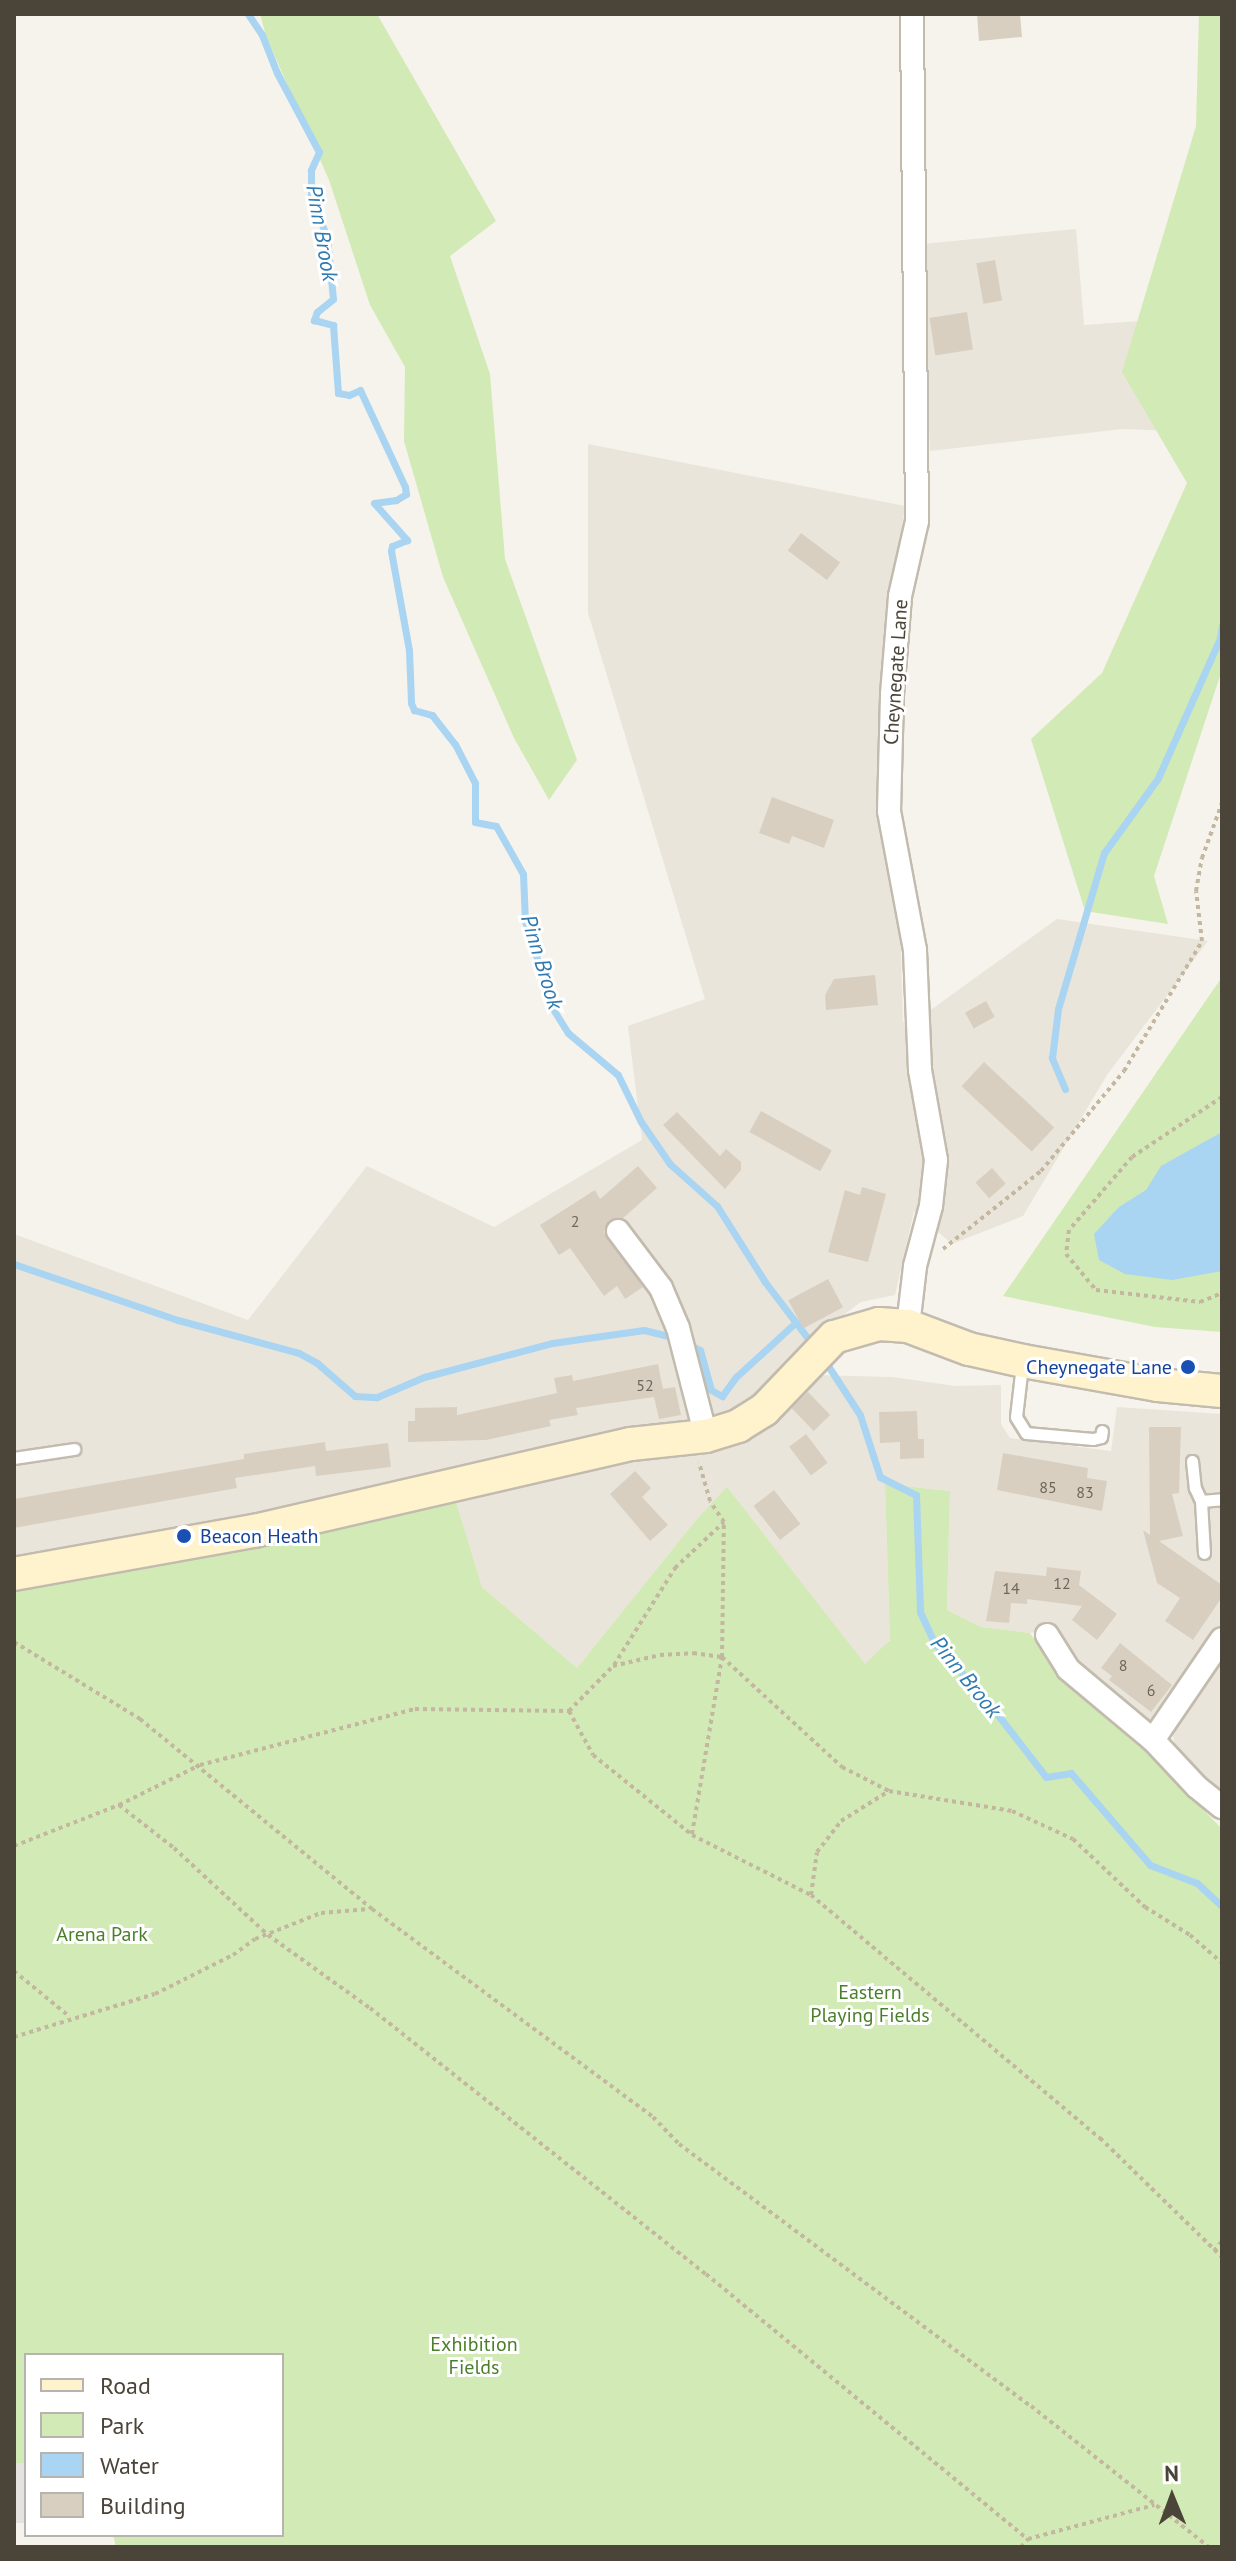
<!DOCTYPE html>
<html>
<head>
<meta charset="utf-8">
<style>
  body { margin:0 }
  #map { position:relative; width:1236px; height:2561px; overflow:hidden; background:#f6f3ec; font-family:"PT Sans",sans-serif }
  div>[style] { position:absolute }
  .residential>* { inset:0; background:#eae5da }
  .green>* { inset:0; background:#d2eab5 }
  .parking>* { inset:0; background:#e5e3e0; transform-origin:0 0 }
  .water>* { inset:0; background:#a9d4f2 }
  .stream>* { height:7px; margin:-3.5px; padding:0 3.5px; transform-origin:3.5px; border-radius:3.5px; background:#a9d4f2 }
  .building>* { inset:0; background:#d8cfc1; transform-origin:0 0 }
  .path>* { height:4px; margin-top:-2px; transform-origin:0; background:repeating-linear-gradient(90deg,#c4b79f 0 4px,transparent 0 8px) }
  .roads { filter:drop-shadow(2px 0 #c2bbae) drop-shadow(-2px 0 #c2bbae) drop-shadow(0 2px #c2bbae) drop-shadow(0 -2px #c2bbae) }
  .lane>* { height:11px; margin:-5.5px; padding:0 5.5px; transform-origin:5.5px; border-radius:5.5px; background:#fff }
  .street>* { height:22px; margin:-11px; padding:0 11px; transform-origin:11px; border-radius:11px; background:#fff }
  .secondary>* { height:32px; margin:-16px; padding:0 16px; transform-origin:16px; border-radius:16px; background:#fff3cd }
  .dots>* { width:22px; height:22px; translate:-50% -50%; box-sizing:border-box; border:4px solid #fff; border-radius:50% }
  span { translate:-50% -50%; white-space:nowrap; text-align:center; line-height:1.15; -webkit-text-stroke:6px #fff; paint-order:stroke }
  .number-label { font-size:16px; color:#6e675b }
  .number-label span { -webkit-text-stroke-width:0 }
  .street-label { font-size:20px; color:#4b4439 }
  .transit-label { font-size:20px; color:#164399 }
  .right { translate:-100% -50%; text-align:right }
  .left { translate:0 -50%; text-align:left }
  .park-label { font-size:20px; color:#4a7f2a }
  .water-label { font-size:22px; color:#2e7ab2; font-style:italic }
  .frame { position:absolute; inset:0; border:16px solid #4b4439; pointer-events:none }
  .legend { position:absolute; left:24px; top:2353px; width:260px; height:184px; box-sizing:border-box; background:#fff; border:2px solid #b7b4b0; margin:0; padding:10px 14px; list-style:none; font-size:24px; color:#4b4439 }
  .legend li { display:flex; align-items:center; gap:16px; height:40px }
  .legend b { width:40px; border:2px solid #b7b4b0 }
  .north { position:absolute; left:1132px; top:2457px; width:80px; height:80px; -webkit-text-stroke:6px #fff; paint-order:stroke; rotate:359deg; font-size:22px; font-weight:700; line-height:32px; text-align:center; color:#4b4439 }
  .north::after { content:''; display:block; margin:auto; width:28px; height:36px; background:#4b4439; clip-path:polygon(50% 0,100% 100%,50% 72%,0 100%) }
</style>
</head>
<body>
<div id="map">
  <div class="residential">
    <div style="clip-path:polygon(1076px 229px,1084px 325px,1211px 316px,1201px 432px,1122px 429px,930px 451px,922px 244px)"></div>
    <div style="clip-path:polygon(588px 444px,905px 506px,890px 606px,903px 1022px,932px 1009px,1057px 919px,1208px 941px,1107px 1075px,1023px 1216px,952px 1244px,914px 1211px,895px 1295px,861px 1302px,826px 1328px,816px 1375px,893px 1377px,955px 1386px,1001px 1385px,1001px 1424px,1010px 1438px,1111px 1451px,1117px 1407px,1222px 1414px,1222px 1797px,1175px 1750px,1172px 1728px,1159px 1717px,1150px 1720px,1079px 1667px,1055px 1629px,1030px 1633px,981px 1627px,947px 1610px,950px 1491px,885px 1484px,890px 1639px,867px 1668px,727px 1488px,696px 1520px,577px 1668px,482px 1587px,454px 1495px,14px 1566px,14px 1234px,248px 1320px,367px 1166px,494px 1227px,642px 1140px,628px 1026px,705px 999px,588px 613px)"></div>
  </div>
  <div class="green">
    <div style="clip-path:polygon(260px 14px,377px 14px,496px 221px,450px 256px,490px 374px,505px 559px,577px 760px,549px 800px,514px 738px,443px 577px,404px 441px,405px 367px,370px 305px,329px 180px,266px 36px)"></div>
    <div style="clip-path:polygon(1199px 14px,1222px 14px,1222px 670px,1154px 876px,1168px 924px,1085px 911px,1031px 739px,1102px 673px,1187px 483px,1122px 372px,1196px 126px)"></div>
    <div style="clip-path:polygon(1222px 977px,1222px 1332px,1155px 1327px,1003px 1296px)"></div>
    <div style="clip-path:polygon(885px 1484px,950px 1491px,947px 1610px,981px 1627px,1030px 1633px,1070px 1688px,1138px 1742px,1222px 1829px,1222px 2547px,116px 2547px,113px 2535px,282px 2535px,282px 2355px,26px 2355px,26px 2463px,14px 2466px,14px 1586px,454px 1495px,482px 1587px,577px 1668px,696px 1520px,727px 1487px,865px 1664px,890px 1640px)"></div>
  </div>
  <div class="parking">
    <div style="left:26px;top:2463px;width:60px;height:12px;rotate:90deg"></div>
  </div>
  <div class="water">
    <div style="clip-path:polygon(1222px 1132px,1222px 1271px,1172px 1280px,1125px 1274px,1099px 1260px,1094px 1234px,1119px 1207px,1146px 1190px,1161px 1166px)"></div>
  </div>
  <div class="stream">
    <div style="left:248px;top:14px;width:25px;rotate:56deg"></div>
    <div style="left:262px;top:35px;width:41px;rotate:68.5deg"></div>
    <div style="left:277px;top:73px;width:89px;rotate:62deg"></div>
    <div style="left:319px;top:152px;width:20px;rotate:114deg"></div>
    <div style="left:311px;top:170px;width:26px;rotate:90deg"></div>
    <div style="left:311px;top:196px;width:45px;rotate:69.1deg"></div>
    <div style="left:327px;top:238px;width:61px;rotate:84.4deg"></div>
    <div style="left:333px;top:299px;width:21px;rotate:141deg"></div>
    <div style="left:317px;top:312px;width:9px;rotate:111deg"></div>
    <div style="left:314px;top:320px;width:20px;rotate:15deg"></div>
    <div style="left:333px;top:325px;width:68px;rotate:85.8deg"></div>
    <div style="left:338px;top:393px;width:11px;rotate:10deg"></div>
    <div style="left:349px;top:395px;width:12px;rotate:-24deg"></div>
    <div style="left:360px;top:390px;width:107px;rotate:65.1deg"></div>
    <div style="left:405px;top:487px;width:7px;rotate:82deg"></div>
    <div style="left:406px;top:494px;width:12px;rotate:149deg"></div>
    <div style="left:396px;top:500px;width:22px;rotate:172deg"></div>
    <div style="left:374px;top:503px;width:50px;rotate:48.3deg"></div>
    <div style="left:407px;top:540px;width:16px;rotate:158deg"></div>
    <div style="left:392px;top:546px;width:5px;rotate:101deg"></div>
    <div style="left:391px;top:551px;width:101px;rotate:79.7deg"></div>
    <div style="left:409px;top:650px;width:53px;rotate:87.8deg"></div>
    <div style="left:411px;top:703px;width:8px;rotate:67deg"></div>
    <div style="left:414px;top:710px;width:19px;rotate:16deg"></div>
    <div style="left:432px;top:715px;width:37px;rotate:52deg"></div>
    <div style="left:455px;top:744px;width:44px;rotate:62.9deg"></div>
    <div style="left:475px;top:783px;width:39px;rotate:90deg"></div>
    <div style="left:475px;top:822px;width:21px;rotate:11deg"></div>
    <div style="left:496px;top:826px;width:55px;rotate:60.6deg"></div>
    <div style="left:523px;top:874px;width:47px;rotate:87.6deg"></div>
    <div style="left:525px;top:921px;width:92px;rotate:72.3deg"></div>
    <div style="left:553px;top:1009px;width:28px;rotate:58deg"></div>
    <div style="left:568px;top:1033px;width:65px;rotate:40deg"></div>
    <div style="left:618px;top:1075px;width:52px;rotate:63.9deg"></div>
    <div style="left:641px;top:1122px;width:51px;rotate:55.4deg"></div>
    <div style="left:670px;top:1164px;width:63px;rotate:41.8deg"></div>
    <div style="left:717px;top:1206px;width:90px;rotate:57.7deg"></div>
    <div style="left:765px;top:1282px;width:79px;rotate:52.7deg"></div>
    <div style="left:1065px;top:1089px;width:34px;rotate:-113deg"></div>
    <div style="left:1052px;top:1058px;width:49px;rotate:-83deg"></div>
    <div style="left:1058px;top:1009px;width:163px;rotate:-73.6deg"></div>
    <div style="left:1104px;top:853px;width:92px;rotate:-54.2deg"></div>
    <div style="left:1158px;top:778px;width:153px;rotate:-66.1deg"></div>
    <div style="left:1220px;top:638px;width:12px;rotate:-81deg"></div>
    <div style="left:14px;top:1264px;width:173px;rotate:18.9deg"></div>
    <div style="left:178px;top:1320px;width:125px;rotate:15.3deg"></div>
    <div style="left:299px;top:1353px;width:21px;rotate:29deg"></div>
    <div style="left:317px;top:1363px;width:50px;rotate:41deg"></div>
    <div style="left:355px;top:1396px;width:22px;rotate:3deg"></div>
    <div style="left:377px;top:1397px;width:51px;rotate:-23.1deg"></div>
    <div style="left:424px;top:1377px;width:132px;rotate:-14.9deg"></div>
    <div style="left:552px;top:1343px;width:93px;rotate:-8deg"></div>
    <div style="left:644px;top:1330px;width:33px;rotate:14deg"></div>
    <div style="left:688px;top:1344px;width:13px;rotate:27deg"></div>
    <div style="left:700px;top:1350px;width:41px;rotate:74.6deg"></div>
    <div style="left:711px;top:1390px;width:13px;rotate:29deg"></div>
    <div style="left:722px;top:1396px;width:24px;rotate:-54deg"></div>
    <div style="left:736px;top:1377px;width:81px;rotate:-42.5deg"></div>
    <div style="left:823px;top:1358px;width:68px;rotate:57deg"></div>
    <div style="left:860px;top:1415px;width:65px;rotate:72.1deg"></div>
    <div style="left:880px;top:1477px;width:40px;rotate:26.6deg"></div>
    <div style="left:916px;top:1495px;width:117px;rotate:88deg"></div>
    <div style="left:920px;top:1612px;width:35px;rotate:65deg"></div>
    <div style="left:935px;top:1644px;width:72px;rotate:47.2deg"></div>
    <div style="left:984px;top:1697px;width:101px;rotate:52.2deg"></div>
    <div style="left:1046px;top:1777px;width:25px;rotate:-9deg"></div>
    <div style="left:1071px;top:1773px;width:121px;rotate:49.3deg"></div>
    <div style="left:1150px;top:1865px;width:50px;rotate:21deg"></div>
    <div style="left:1197px;top:1883px;width:34px;rotate:43deg"></div>
  </div>
  <div class="building">
    <div style="clip-path:polygon(977px 14px,1020px 14px,1022px 37px,979px 41px)"></div>
    <div style="left:995px;top:260px;width:41px;height:19px;rotate:80deg"></div>
    <div style="left:967px;top:312px;width:38px;height:38px;rotate:81deg"></div>
    <div style="left:801px;top:533px;width:49px;height:22px;rotate:37deg"></div>
    <div style="clip-path:polygon(772px 797px,834px 820px,824px 848px,792px 836px,789px 844px,759px 833px)"></div>
    <div style="clip-path:polygon(875px 975px,878px 1005px,826px 1010px,825px 995px,834px 979px)"></div>
    <div style="left:986px;top:1001px;width:18px;height:24px;rotate:61deg"></div>
    <div style="left:984px;top:1062px;width:96px;height:33px;rotate:43deg"></div>
    <div style="left:761px;top:1111px;width:81px;height:24px;rotate:29deg"></div>
    <div style="clip-path:polygon(677px 1112px,720px 1156px,726px 1149px,741px 1162px,741px 1170px,725px 1189px,663px 1125px)"></div>
    <div style="clip-path:polygon(638px 1166px,657px 1188px,623px 1218px,609px 1220px,604px 1232px,643px 1287px,625px 1299px,617px 1286px,604px 1296px,570px 1248px,559px 1255px,540px 1225px,595px 1190px,600px 1199px)"></div>
    <div style="left:992px;top:1168px;width:21px;height:22px;rotate:49deg"></div>
    <div style="clip-path:polygon(862px 1187px,886px 1194px,868px 1262px,828px 1252px,845px 1190px,860px 1195px)"></div>
    <div style="left:828px;top:1279px;width:32px;height:45px;rotate:62deg"></div>
    <div style="clip-path:polygon(658px 1364px,663px 1389px,675px 1387px,681px 1415px,659px 1419px,654px 1397px,576px 1408px,578px 1415px,549px 1420px,551px 1426px,486px 1440px,408px 1442px,408px 1421px,415px 1421px,415px 1408px,457px 1407px,457px 1415px,557px 1393px,554px 1378px,572px 1375px,573px 1381px)"></div>
    <div style="left:808px;top:1392px;width:32px;height:23px;rotate:46deg"></div>
    <div style="clip-path:polygon(917px 1411px,918px 1439px,924px 1439px,924px 1458px,900px 1459px,900px 1442px,880px 1443px,879px 1412px)"></div>
    <div style="clip-path:polygon(1149px 1427px,1181px 1427px,1179px 1493px,1172px 1494px,1183px 1536px,1159px 1541px,1222px 1585px,1222px 1597px,1193px 1640px,1165px 1621px,1180px 1598px,1157px 1583px,1143px 1530px,1150px 1535px)"></div>
    <div style="left:806px;top:1434px;width:36px;height:21px;rotate:53deg"></div>
    <div style="clip-path:polygon(325px 1442px,326px 1451px,388px 1443px,391px 1467px,316px 1476px,315px 1466px,235px 1478px,237px 1488px,14px 1528px,14px 1499px,244px 1459px,244px 1454px)"></div>
    <div style="clip-path:polygon(1003px 1453px,1088px 1468px,1087px 1478px,1107px 1481px,1102px 1511px,997px 1490px)"></div>
    <div style="clip-path:polygon(635px 1471px,651px 1488px,642px 1497px,668px 1525px,650px 1541px,610px 1494px)"></div>
    <div style="left:774px;top:1490px;width:43px;height:26px;rotate:52deg"></div>
    <div style="clip-path:polygon(1047px 1567px,1081px 1571px,1079px 1585px,1117px 1614px,1097px 1640px,1072px 1620px,1082px 1606px,1027px 1599px,1027px 1604px,1011px 1603px,1009px 1623px,986px 1621px,995px 1571px,1046px 1576px)"></div>
    <div style="clip-path:polygon(1120px 1643px,1172px 1685px,1151px 1712px,1109px 1680px,1112px 1676px,1101px 1668px)"></div>
  </div>
  <div class="path">
    <div style="left:1222px;top:1097px;width:108px;rotate:146.3deg"></div>
    <div style="left:1132px;top:1157px;width:96px;rotate:130.8deg"></div>
    <div style="left:1069px;top:1230px;width:24px;rotate:97deg"></div>
    <div style="left:1066px;top:1254px;width:47px;rotate:50.2deg"></div>
    <div style="left:1096px;top:1290px;width:105px;rotate:6.6deg"></div>
    <div style="left:1200px;top:1302px;width:24px;rotate:-22deg"></div>
    <div style="left:943px;top:1249px;width:125px;rotate:-38.5deg"></div>
    <div style="left:1041px;top:1171px;width:130px;rotate:-50.3deg"></div>
    <div style="left:1124px;top:1071px;width:152px;rotate:-59deg"></div>
    <div style="left:1202px;top:941px;width:50px;rotate:-96.8deg"></div>
    <div style="left:1196px;top:891px;width:34px;rotate:-80deg"></div>
    <div style="left:1202px;top:858px;width:59px;rotate:-70deg"></div>
    <div style="left:14px;top:1642px;width:148px;rotate:31.4deg"></div>
    <div style="left:140px;top:1719px;width:300px;rotate:39.3deg"></div>
    <div style="left:372px;top:1909px;width:350px;rotate:36.5deg"></div>
    <div style="left:653px;top:2117px;width:37px;rotate:46deg"></div>
    <div style="left:679px;top:2144px;width:439px;rotate:36.7deg"></div>
    <div style="left:1031px;top:2406px;width:227px;rotate:38.4deg"></div>
    <div style="left:614px;top:1665px;width:115px;rotate:-57.8deg"></div>
    <div style="left:675px;top:1568px;width:67px;rotate:-43.2deg"></div>
    <div style="left:569px;top:1711px;width:50px;rotate:61.4deg"></div>
    <div style="left:593px;top:1755px;width:127px;rotate:38.9deg"></div>
    <div style="left:692px;top:1835px;width:133px;rotate:26.8deg"></div>
    <div style="left:811px;top:1895px;width:378px;rotate:40.1deg"></div>
    <div style="left:1100px;top:2138px;width:170px;rotate:44.3deg"></div>
    <div style="left:119px;top:1805px;width:70px;rotate:38deg"></div>
    <div style="left:174px;top:1848px;width:128px;rotate:42.8deg"></div>
    <div style="left:268px;top:1935px;width:125px;rotate:35.6deg"></div>
    <div style="left:370px;top:2008px;width:429px;rotate:38.4deg"></div>
    <div style="left:706px;top:2274px;width:417px;rotate:39.5deg"></div>
    <div style="left:692px;top:1834px;width:180px;rotate:-80.4deg"></div>
    <div style="left:722px;top:1657px;width:135px;rotate:-89.2deg"></div>
    <div style="left:724px;top:1522px;width:25px;rotate:-124deg"></div>
    <div style="left:710px;top:1501px;width:40px;rotate:-106deg"></div>
    <div style="left:14px;top:1846px;width:113px;rotate:-21.3deg"></div>
    <div style="left:119px;top:1805px;width:90px;rotate:-26.3deg"></div>
    <div style="left:200px;top:1765px;width:222px;rotate:-14.6deg"></div>
    <div style="left:415px;top:1709px;width:154px;rotate:0.7deg"></div>
    <div style="left:569px;top:1711px;width:63px;rotate:-45.6deg"></div>
    <div style="left:613px;top:1666px;width:48px;rotate:-13.2deg"></div>
    <div style="left:660px;top:1655px;width:33px;rotate:-3deg"></div>
    <div style="left:693px;top:1653px;width:29px;rotate:8deg"></div>
    <div style="left:722px;top:1657px;width:163px;rotate:42.5deg"></div>
    <div style="left:842px;top:1767px;width:53px;rotate:27.1deg"></div>
    <div style="left:889px;top:1791px;width:125px;rotate:9.2deg"></div>
    <div style="left:1012px;top:1811px;width:67px;rotate:24.7deg"></div>
    <div style="left:1073px;top:1839px;width:99px;rotate:43.4deg"></div>
    <div style="left:1145px;top:1907px;width:53px;rotate:31.9deg"></div>
    <div style="left:1190px;top:1935px;width:43px;rotate:41.2deg"></div>
    <div style="left:811px;top:1895px;width:43px;rotate:-82.1deg"></div>
    <div style="left:817px;top:1852px;width:39px;rotate:-52deg"></div>
    <div style="left:841px;top:1821px;width:57px;rotate:-32deg"></div>
    <div style="left:14px;top:1971px;width:72px;rotate:39.4deg"></div>
    <div style="left:14px;top:2037px;width:147px;rotate:-17deg"></div>
    <div style="left:155px;top:1994px;width:87px;rotate:-26.6deg"></div>
    <div style="left:233px;top:1955px;width:27px;rotate:-36deg"></div>
    <div style="left:255px;top:1939px;width:71px;rotate:-21.5deg"></div>
    <div style="left:321px;top:1913px;width:48px;rotate:-4.8deg"></div>
    <div style="left:1214px;top:2251px;width:13px;rotate:-51deg"></div>
    <div style="left:1021px;top:2547px;width:11px;rotate:-49deg"></div>
    <div style="left:1028px;top:2539px;width:131px;rotate:-15.1deg"></div>
  </div>
  <div class="roads">
    <div class="lane">
      <div style="left:1022px;top:1365px;width:52px;rotate:96.6deg"></div>
      <div style="left:1016px;top:1417px;width:19px;rotate:58deg"></div>
      <div style="left:1026px;top:1433px;width:67px;rotate:5.1deg"></div>
      <div style="left:1093px;top:1439px;width:8px;rotate:-14deg"></div>
      <div style="left:1101px;top:1437px;width:6px;rotate:-81deg"></div>
      <div style="left:14px;top:1458px;width:61px;rotate:-8.5deg"></div>
      <div style="left:1192px;top:1461px;width:27px;rotate:84deg"></div>
      <div style="left:1195px;top:1488px;width:14px;rotate:65deg"></div>
      <div style="left:1201px;top:1501px;width:21px;rotate:-5deg"></div>
      <div style="left:1201px;top:1501px;width:52px;rotate:86.7deg"></div>
    </div>
    <div class="street">
      <div style="left:618px;top:1231px;width:71px;rotate:53deg"></div>
      <div style="left:661px;top:1288px;width:43px;rotate:67deg"></div>
      <div style="left:678px;top:1328px;width:112px;rotate:75.5deg"></div>
      <div style="left:908px;top:1326px;width:60px;rotate:-83.3deg"></div>
      <div style="left:915px;top:1266px;width:62px;rotate:-75.1deg"></div>
      <div style="left:931px;top:1206px;width:46px;rotate:-83.8deg"></div>
      <div style="left:936px;top:1160px;width:91px;rotate:-100.1deg"></div>
      <div style="left:920px;top:1070px;width:120px;rotate:-92.4deg"></div>
      <div style="left:915px;top:950px;width:141px;rotate:-100.6deg"></div>
      <div style="left:889px;top:811px;width:117px;rotate:-88.5deg"></div>
      <div style="left:892px;top:694px;width:98px;rotate:-85.3deg"></div>
      <div style="left:900px;top:596px;width:77px;rotate:-77.2deg"></div>
      <div style="left:917px;top:521px;width:507px;rotate:-90.57deg"></div>
      <div style="left:1047px;top:1635px;width:40px;rotate:58deg"></div>
      <div style="left:1068px;top:1669px;width:111px;rotate:39.9deg"></div>
      <div style="left:1153px;top:1740px;width:122px;rotate:-55.7deg"></div>
      <div style="left:1153px;top:1740px;width:64px;rotate:46.9deg"></div>
      <div style="left:1197px;top:1787px;width:32px;rotate:39deg"></div>
    </div>
    <div class="secondary">
      <div style="left:14px;top:1574px;width:244px;rotate:-10.2deg"></div>
      <div style="left:254px;top:1531px;width:387px;rotate:-13deg"></div>
      <div style="left:631px;top:1444px;width:75px;rotate:-6.1deg"></div>
      <div style="left:706px;top:1436px;width:34px;rotate:-17deg"></div>
      <div style="left:738px;top:1426px;width:31px;rotate:-32deg"></div>
      <div style="left:764px;top:1410px;width:101px;rotate:-46.2deg"></div>
      <div style="left:834px;top:1337px;width:47px;rotate:-16.1deg"></div>
      <div style="left:879px;top:1324px;width:29px;rotate:4deg"></div>
      <div style="left:908px;top:1326px;width:65px;rotate:20.7deg"></div>
      <div style="left:969px;top:1349px;width:55px;rotate:12.5deg"></div>
      <div style="left:1023px;top:1361px;width:137px;rotate:10.1deg"></div>
      <div style="left:1158px;top:1385px;width:64px;rotate:5.4deg"></div>
    </div>
  </div>
  <div class="dots">
    <div style="left:1188px;top:1367px;background:#1a4fb4"></div>
    <div style="left:184px;top:1536px;background:#1a4fb4"></div>
  </div>
  <div class="number-label">
    <span style="left:575px;top:1221px">2</span>
    <span style="left:645px;top:1385px">52</span>
    <span style="left:1048px;top:1487px">85</span>
    <span style="left:1085px;top:1492px">83</span>
    <span style="left:1062px;top:1583px">12</span>
    <span style="left:1011px;top:1588px">14</span>
    <span style="left:1123px;top:1665px">8</span>
    <span style="left:1151px;top:1690px">6</span>
  </div>
  <div class="street-label">
    <span style="left:896px;top:672px;rotate:-86deg">Cheynegate Lane</span>
  </div>
  <div class="transit-label">
    <span class="right" style="left:1172px;top:1367px">Cheynegate Lane</span>
    <span class="left" style="left:200px;top:1536px">Beacon Heath</span>
  </div>
  <div class="park-label">
    <span style="left:102px;top:1934px">Arena Park</span>
    <span style="left:870px;top:2004px">Eastern<br>Playing Fields</span>
    <span style="left:474px;top:2356px">Exhibition<br>Fields</span>
  </div>
  <div class="water-label">
    <span style="left:322px;top:233px;rotate:80deg">Pinn Brook</span>
    <span style="left:542px;top:962px;rotate:73deg">Pinn Brook</span>
    <span style="left:966px;top:1677px;rotate:51deg">Pinn Brook</span>
  </div>
  <div class="frame"></div>
  <ul class="legend">
  <li><b style="height:10px;background:#fff3cd"></b>Road</li>
  <li><b style="height:22px;background:#d2eab5"></b>Park</li>
  <li><b style="height:22px;background:#a9d4f2"></b>Water</li>
  <li><b style="height:22px;background:#d8cfc1"></b>Building</li>
  </ul>
  <div class="north">N</div>
</div>
</body>
</html>
